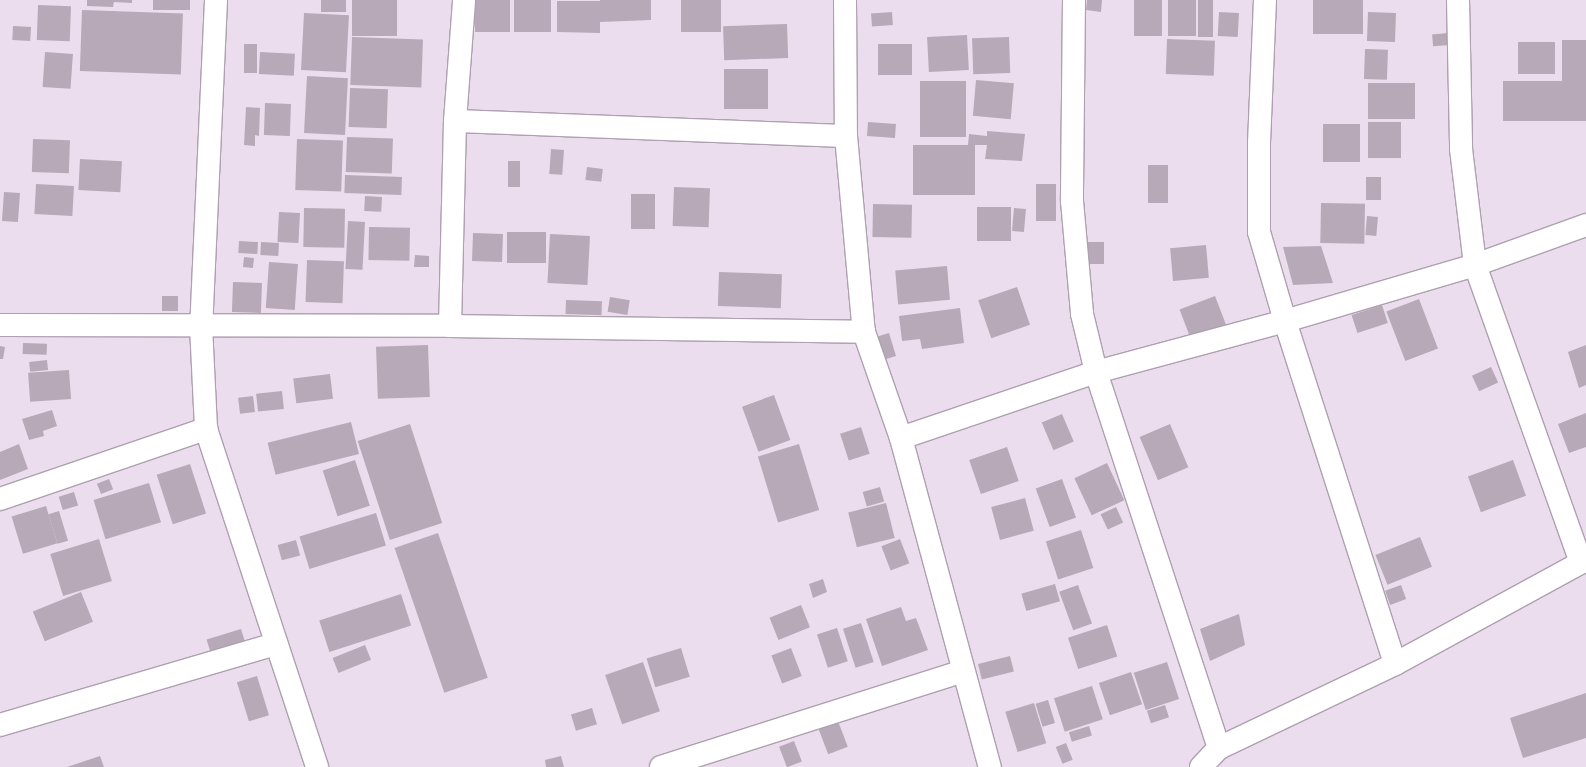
<!DOCTYPE html>
<html>
<head>
<meta charset="utf-8">
<style>
  body { margin:0 }
  #map { position:relative; width:1586px; height:767px; overflow:hidden; background:#ecddee; font-family:"Noto Sans",sans-serif }
  div>[style] { position:absolute }
  .building>* { inset:0; background:#b7a9b8; transform-origin:0 0 }
  .roads { filter:drop-shadow(1px 0 #aea0b0) drop-shadow(-1px 0 #aea0b0) drop-shadow(0 1px #aea0b0) drop-shadow(0 -1px #aea0b0) }
  .minor>* { height:22px; margin:-11px; padding:0 11px; transform-origin:11px; border-radius:11px; background:#fff }
  span { translate:-50% -50%; white-space:nowrap; text-align:center; line-height:1.15; -webkit-text-stroke:4px #ecddee; paint-order:stroke }
</style>
</head>
<body>
<div id="map">
  <div class="building">
    <div style="clip-path:polygon(87px 0,132px 0,132px 3px,114px 2px,113px 7px,87px 6px)"></div>
    <div style="left:153px;top:0;width:37px;height:10px"></div>
    <div style="left:321px;top:0;width:25px;height:12px"></div>
    <div style="left:352px;top:0;width:45px;height:36px"></div>
    <div style="left:475px;top:0;width:35px;height:32px"></div>
    <div style="left:514px;top:0;width:37px;height:32px"></div>
    <div style="clip-path:polygon(600px 0,651px 0,651px 20px,600px 22px,600px 33px,557px 32px,557px 1px,600px 1px)"></div>
    <div style="left:681px;top:0;width:40px;height:32px"></div>
    <div style="clip-path:polygon(1087px 0,1102px 0,1101px 12px,1086px 10px)"></div>
    <div style="left:1134px;top:0;width:28px;height:36px"></div>
    <div style="left:1168px;top:0;width:28px;height:36px"></div>
    <div style="left:1198px;top:0;width:15px;height:37px"></div>
    <div style="left:1313px;top:0;width:50px;height:34px"></div>
    <div style="left:38px;top:5px;width:33px;height:35px;rotate:2deg"></div>
    <div style="left:82px;top:10px;width:101px;height:61px;rotate:2deg"></div>
    <div style="left:892px;top:12px;width:13px;height:21px;rotate:86deg"></div>
    <div style="left:1219px;top:12px;width:20px;height:24px;rotate:3deg"></div>
    <div style="left:1368px;top:12px;width:28px;height:29px;rotate:2deg"></div>
    <div style="left:304px;top:13px;width:45px;height:57px;rotate:3deg"></div>
    <div style="left:787px;top:24px;width:34px;height:64px;rotate:88deg"></div>
    <div style="left:13px;top:26px;width:18px;height:14px;rotate:3deg"></div>
    <div style="left:1448px;top:33px;width:12px;height:16px;rotate:85deg"></div>
    <div style="left:967px;top:35px;width:35px;height:40px;rotate:87deg"></div>
    <div style="left:352px;top:37px;width:71px;height:48px;rotate:2deg"></div>
    <div style="left:1009px;top:37px;width:36px;height:37px;rotate:88deg"></div>
    <div style="left:1167px;top:39px;width:48px;height:35px;rotate:2deg"></div>
    <div style="clip-path:polygon(1562px 40px,1586px 40px,1586px 121px,1503px 121px,1503px 81px,1562px 81px)"></div>
    <div style="left:1518px;top:42px;width:37px;height:32px"></div>
    <div style="left:244px;top:44px;width:13px;height:29px"></div>
    <div style="left:878px;top:44px;width:34px;height:31px"></div>
    <div style="left:1365px;top:49px;width:23px;height:30px;rotate:2deg"></div>
    <div style="left:45px;top:52px;width:28px;height:35px;rotate:4deg"></div>
    <div style="left:260px;top:52px;width:35px;height:22px;rotate:3deg"></div>
    <div style="left:724px;top:69px;width:44px;height:40px"></div>
    <div style="left:307px;top:76px;width:41px;height:57px;rotate:3deg"></div>
    <div style="left:976px;top:80px;width:38px;height:36px;rotate:5deg"></div>
    <div style="left:920px;top:81px;width:46px;height:56px"></div>
    <div style="left:1368px;top:83px;width:47px;height:36px"></div>
    <div style="left:350px;top:88px;width:38px;height:39px;rotate:2deg"></div>
    <div style="left:265px;top:103px;width:26px;height:32px;rotate:2deg"></div>
    <div style="clip-path:polygon(246px 107px,260px 108px,259px 136px,255px 135px,255px 146px,244px 145px)"></div>
    <div style="left:868px;top:122px;width:28px;height:14px;rotate:4deg"></div>
    <div style="left:1368px;top:122px;width:33px;height:36px"></div>
    <div style="left:1360px;top:124px;width:38px;height:37px;rotate:90deg"></div>
    <div style="clip-path:polygon(987px 131px,1025px 134px,1022px 161px,985px 159px,987px 145px,968px 145px,969px 134px,987px 136px)"></div>
    <div style="left:347px;top:137px;width:46px;height:35px;rotate:2deg"></div>
    <div style="left:33px;top:139px;width:37px;height:33px;rotate:2deg"></div>
    <div style="left:297px;top:139px;width:46px;height:51px;rotate:2deg"></div>
    <div style="left:975px;top:145px;width:50px;height:62px;rotate:90deg"></div>
    <div style="left:551px;top:149px;width:13px;height:25px;rotate:4deg"></div>
    <div style="left:80px;top:159px;width:42px;height:31px;rotate:3deg"></div>
    <div style="left:508px;top:161px;width:12px;height:26px"></div>
    <div style="left:1148px;top:165px;width:20px;height:38px"></div>
    <div style="left:587px;top:167px;width:16px;height:13px;rotate:7deg"></div>
    <div style="left:345px;top:175px;width:57px;height:18px;rotate:2deg"></div>
    <div style="left:1381px;top:177px;width:23px;height:15px;rotate:90deg"></div>
    <div style="left:36px;top:184px;width:38px;height:30px;rotate:3deg"></div>
    <div style="left:1036px;top:184px;width:20px;height:37px"></div>
    <div style="left:674px;top:187px;width:36px;height:39px;rotate:2deg"></div>
    <div style="left:4px;top:192px;width:16px;height:29px;rotate:4deg"></div>
    <div style="left:631px;top:194px;width:24px;height:35px"></div>
    <div style="left:365px;top:196px;width:17px;height:15px;rotate:3deg"></div>
    <div style="left:1321px;top:203px;width:44px;height:40px;rotate:1deg"></div>
    <div style="left:873px;top:204px;width:39px;height:33px;rotate:1deg"></div>
    <div style="left:977px;top:207px;width:34px;height:34px"></div>
    <div style="left:304px;top:208px;width:41px;height:39px;rotate:1deg"></div>
    <div style="left:1014px;top:208px;width:12px;height:23px;rotate:5deg"></div>
    <div style="left:279px;top:212px;width:21px;height:30px;rotate:3deg"></div>
    <div style="left:1367px;top:216px;width:11px;height:19px;rotate:5deg"></div>
    <div style="left:348px;top:221px;width:17px;height:48px;rotate:3deg"></div>
    <div style="left:369px;top:227px;width:41px;height:33px;rotate:1deg"></div>
    <div style="left:507px;top:232px;width:39px;height:31px"></div>
    <div style="left:473px;top:233px;width:30px;height:28px;rotate:2deg"></div>
    <div style="left:550px;top:234px;width:40px;height:49px;rotate:3deg"></div>
    <div style="left:239px;top:241px;width:19px;height:12px;rotate:3deg"></div>
    <div style="left:261px;top:242px;width:18px;height:13px;rotate:3deg"></div>
    <div style="left:1085px;top:242px;width:19px;height:22px"></div>
    <div style="left:1206px;top:245px;width:33px;height:36px;rotate:85deg"></div>
    <div style="clip-path:polygon(1321px 246px,1333px 283px,1293px 285px,1283px 247px)"></div>
    <div style="clip-path:polygon(415px 255px,429px 256px,429px 267px,414px 267px)"></div>
    <div style="left:244px;top:257px;width:10px;height:10px;rotate:6deg"></div>
    <div style="left:307px;top:260px;width:37px;height:42px;rotate:2deg"></div>
    <div style="left:269px;top:262px;width:29px;height:46px;rotate:4deg"></div>
    <div style="left:947px;top:266px;width:34px;height:52px;rotate:85deg"></div>
    <div style="left:719px;top:272px;width:63px;height:34px;rotate:2deg"></div>
    <div style="left:233px;top:282px;width:29px;height:30px;rotate:2deg"></div>
    <div style="left:1017px;top:287px;width:40px;height:41px;rotate:71deg"></div>
    <div style="left:162px;top:296px;width:16px;height:15px"></div>
    <div style="left:1215px;top:296px;width:31px;height:38px;rotate:69deg"></div>
    <div style="left:610px;top:297px;width:20px;height:15px;rotate:9deg"></div>
    <div style="left:1419px;top:299px;width:53px;height:35px;rotate:69deg"></div>
    <div style="left:566px;top:300px;width:36px;height:14px;rotate:2deg"></div>
    <div style="left:1382px;top:305px;width:19px;height:32px;rotate:72deg"></div>
    <div style="clip-path:polygon(960px 308px,964px 343px,922px 349px,920px 339px,902px 341px,899px 316px)"></div>
    <div style="left:889px;top:333px;width:24px;height:18px;rotate:73deg"></div>
    <div style="left:23px;top:343px;width:24px;height:11px;rotate:2deg"></div>
    <div style="left:428px;top:345px;width:52px;height:52px;rotate:88deg"></div>
    <div style="clip-path:polygon(1586px 345px,1586px 385px,1579px 388px,1568px 352px)"></div>
    <div style="clip-path:polygon(0 346px,5px 347px,3px 359px,0 359px)"></div>
    <div style="left:47px;top:360px;width:10px;height:18px;rotate:84deg"></div>
    <div style="left:1491px;top:367px;width:17px;height:21px;rotate:65deg"></div>
    <div style="left:69px;top:370px;width:29px;height:41px;rotate:86deg"></div>
    <div style="left:330px;top:374px;width:25px;height:37px;rotate:83deg"></div>
    <div style="left:282px;top:391px;width:18px;height:26px;rotate:84deg"></div>
    <div style="left:774px;top:395px;width:48px;height:34px;rotate:70deg"></div>
    <div style="left:253px;top:396px;width:16px;height:15px;rotate:83deg"></div>
    <div style="clip-path:polygon(52px 410px,57px 426px,43px 431px,44px 436px,29px 440px,22px 419px)"></div>
    <div style="clip-path:polygon(1586px 413px,1586px 447px,1569px 453px,1558px 424px)"></div>
    <div style="left:1062px;top:414px;width:30px;height:22px;rotate:67deg"></div>
    <div style="left:351px;top:422px;width:33px;height:86px;rotate:76deg"></div>
    <div style="left:410px;top:424px;width:104px;height:55px;rotate:72deg"></div>
    <div style="left:1170px;top:424px;width:47px;height:33px;rotate:67deg"></div>
    <div style="left:861px;top:427px;width:28px;height:22px;rotate:72deg"></div>
    <div style="clip-path:polygon(19px 444px,28px 469px,0 480px,0 452px)"></div>
    <div style="left:799px;top:444px;width:69px;height:43px;rotate:73deg"></div>
    <div style="left:1007px;top:447px;width:36px;height:40px;rotate:71deg"></div>
    <div style="left:355px;top:460px;width:48px;height:34px;rotate:72deg"></div>
    <div style="left:1513px;top:460px;width:38px;height:48px;rotate:70deg"></div>
    <div style="left:1107px;top:463px;width:41px;height:36px;rotate:65deg"></div>
    <div style="left:190px;top:464px;width:52px;height:35px;rotate:72deg"></div>
    <div style="left:109px;top:479px;width:11px;height:13px;rotate:68deg"></div>
    <div style="left:1062px;top:479px;width:41px;height:28px;rotate:70deg"></div>
    <div style="left:149px;top:483px;width:41px;height:58px;rotate:73deg"></div>
    <div style="left:880px;top:487px;width:15px;height:18px;rotate:74deg"></div>
    <div style="left:74px;top:492px;width:14px;height:16px;rotate:73deg"></div>
    <div style="left:1025px;top:498px;width:34px;height:35px;rotate:75deg"></div>
    <div style="left:886px;top:503px;width:36px;height:39px;rotate:76deg"></div>
    <div style="left:46px;top:506px;width:39px;height:36px;rotate:73deg"></div>
    <div style="left:1116px;top:507px;width:17px;height:17px;rotate:65deg"></div>
    <div style="left:59px;top:511px;width:31px;height:11px;rotate:73deg"></div>
    <div style="left:376px;top:513px;width:34px;height:80px;rotate:73deg"></div>
    <div style="left:1081px;top:530px;width:40px;height:37px;rotate:72deg"></div>
    <div style="left:438px;top:533px;width:153px;height:46px;rotate:71deg"></div>
    <div style="left:1420px;top:537px;width:32px;height:48px;rotate:68deg"></div>
    <div style="left:99px;top:539px;width:44px;height:51px;rotate:73deg"></div>
    <div style="left:900px;top:539px;width:26px;height:20px;rotate:69deg"></div>
    <div style="left:296px;top:540px;width:16px;height:19px;rotate:75deg"></div>
    <div style="clip-path:polygon(823px 579px,827px 592px,813px 598px,809px 584px)"></div>
    <div style="left:1055px;top:584px;width:18px;height:35px;rotate:74deg"></div>
    <div style="left:1078px;top:585px;width:41px;height:20px;rotate:70deg"></div>
    <div style="left:1401px;top:585px;width:15px;height:17px;rotate:70deg"></div>
    <div style="left:81px;top:592px;width:32px;height:52px;rotate:68deg"></div>
    <div style="left:401px;top:594px;width:33px;height:86px;rotate:72deg"></div>
    <div style="left:801px;top:605px;width:24px;height:34px;rotate:68deg"></div>
    <div style="clip-path:polygon(901px 607px,906px 621px,916px 618px,928px 650px,882px 666px,866px 619px)"></div>
    <div style="clip-path:polygon(1239px 614px,1245px 645px,1210px 661px,1200px 629px)"></div>
    <div style="left:861px;top:623px;width:41px;height:19px;rotate:72deg"></div>
    <div style="left:1107px;top:625px;width:33px;height:41px;rotate:72deg"></div>
    <div style="left:837px;top:628px;width:35px;height:21px;rotate:72deg"></div>
    <div style="left:241px;top:629px;width:17px;height:36px;rotate:73deg"></div>
    <div style="left:365px;top:645px;width:16px;height:35px;rotate:68deg"></div>
    <div style="left:681px;top:648px;width:30px;height:36px;rotate:73deg"></div>
    <div style="left:791px;top:648px;width:30px;height:21px;rotate:69deg"></div>
    <div style="left:1010px;top:656px;width:16px;height:33px;rotate:76deg"></div>
    <div style="left:643px;top:662px;width:52px;height:40px;rotate:71deg"></div>
    <div style="left:1167px;top:662px;width:39px;height:35px;rotate:72deg"></div>
    <div style="left:1131px;top:672px;width:34px;height:34px;rotate:71deg"></div>
    <div style="left:257px;top:676px;width:41px;height:21px;rotate:73deg"></div>
    <div style="left:1092px;top:686px;width:35px;height:40px;rotate:72deg"></div>
    <div style="clip-path:polygon(1586px 693px,1586px 738px,1523px 758px,1510px 718px)"></div>
    <div style="left:1048px;top:700px;width:24px;height:13px;rotate:73deg"></div>
    <div style="left:1034px;top:703px;width:42px;height:30px;rotate:73deg"></div>
    <div style="left:1165px;top:705px;width:13px;height:19px;rotate:72deg"></div>
    <div style="left:592px;top:708px;width:17px;height:22px;rotate:73deg"></div>
    <div style="left:836px;top:716px;width:33px;height:21px;rotate:69deg"></div>
    <div style="left:1089px;top:726px;width:10px;height:21px;rotate:73deg"></div>
    <div style="left:794px;top:741px;width:22px;height:16px;rotate:69deg"></div>
    <div style="left:1066px;top:743px;width:18px;height:11px;rotate:68deg"></div>
    <div style="clip-path:polygon(100px 756px,104px 767px,67px 767px)"></div>
    <div style="clip-path:polygon(561px 756px,564px 767px,546px 767px,545px 760px)"></div>
  </div>
  <div class="roads">
    <div class="minor">
      <div style="left:216px;top:0;width:326px;rotate:92.6deg"></div>
      <div style="left:201px;top:326px;width:103px;rotate:87.2deg"></div>
      <div style="left:206px;top:429px;width:356px;rotate:71.8deg"></div>
      <div style="left:845px;top:0;width:136px;rotate:89.6deg"></div>
      <div style="left:846px;top:136px;width:197px;rotate:84.8deg"></div>
      <div style="left:864px;top:332px;width:112px;rotate:70.8deg"></div>
      <div style="left:901px;top:438px;width:341px;rotate:74.9deg"></div>
      <div style="left:1074px;top:0;width:201px;rotate:90.6deg"></div>
      <div style="left:1072px;top:201px;width:113px;rotate:84.9deg"></div>
      <div style="left:1082px;top:314px;width:60px;rotate:76.4deg"></div>
      <div style="left:1096px;top:372px;width:396px;rotate:71.9deg"></div>
      <div style="left:1265px;top:0;width:143px;rotate:92.4deg"></div>
      <div style="left:1259px;top:143px;width:89px;rotate:90deg"></div>
      <div style="left:1259px;top:232px;width:93px;rotate:73.7deg"></div>
      <div style="left:1285px;top:321px;width:360px;rotate:72.2deg"></div>
      <div style="left:1458px;top:0;width:149px;rotate:88.8deg"></div>
      <div style="left:1461px;top:149px;width:117px;rotate:83.1deg"></div>
      <div style="left:1475px;top:265px;width:316px;rotate:70.4deg"></div>
      <div style="left:455px;top:121px;width:391px;rotate:2.2deg"></div>
      <div style="left:0;top:325px;width:450px;rotate:0.1deg"></div>
      <div style="left:450px;top:326px;width:414px;rotate:0.8deg"></div>
      <div style="left:450px;top:326px;width:205px;rotate:-88.6deg"></div>
      <div style="left:455px;top:121px;width:121px;rotate:-85.7deg"></div>
      <div style="left:901px;top:438px;width:206px;rotate:-18.7deg"></div>
      <div style="left:1096px;top:372px;width:196px;rotate:-15.1deg"></div>
      <div style="left:1285px;top:321px;width:198px;rotate:-16.4deg"></div>
      <div style="left:1475px;top:265px;width:118px;rotate:-19.8deg"></div>
      <div style="left:0;top:499px;width:218px;rotate:-18.8deg"></div>
      <div style="left:0;top:725px;width:288px;rotate:-16.4deg"></div>
      <div style="left:661px;top:767px;width:317px;rotate:-17.6deg"></div>
      <div style="left:1201px;top:767px;width:26px;rotate:-47deg"></div>
      <div style="left:1219px;top:748px;width:195px;rotate:-25.5deg"></div>
      <div style="left:1395px;top:664px;width:217px;rotate:-28.6deg"></div>
    </div>
  </div>
</div>
</body>
</html>
